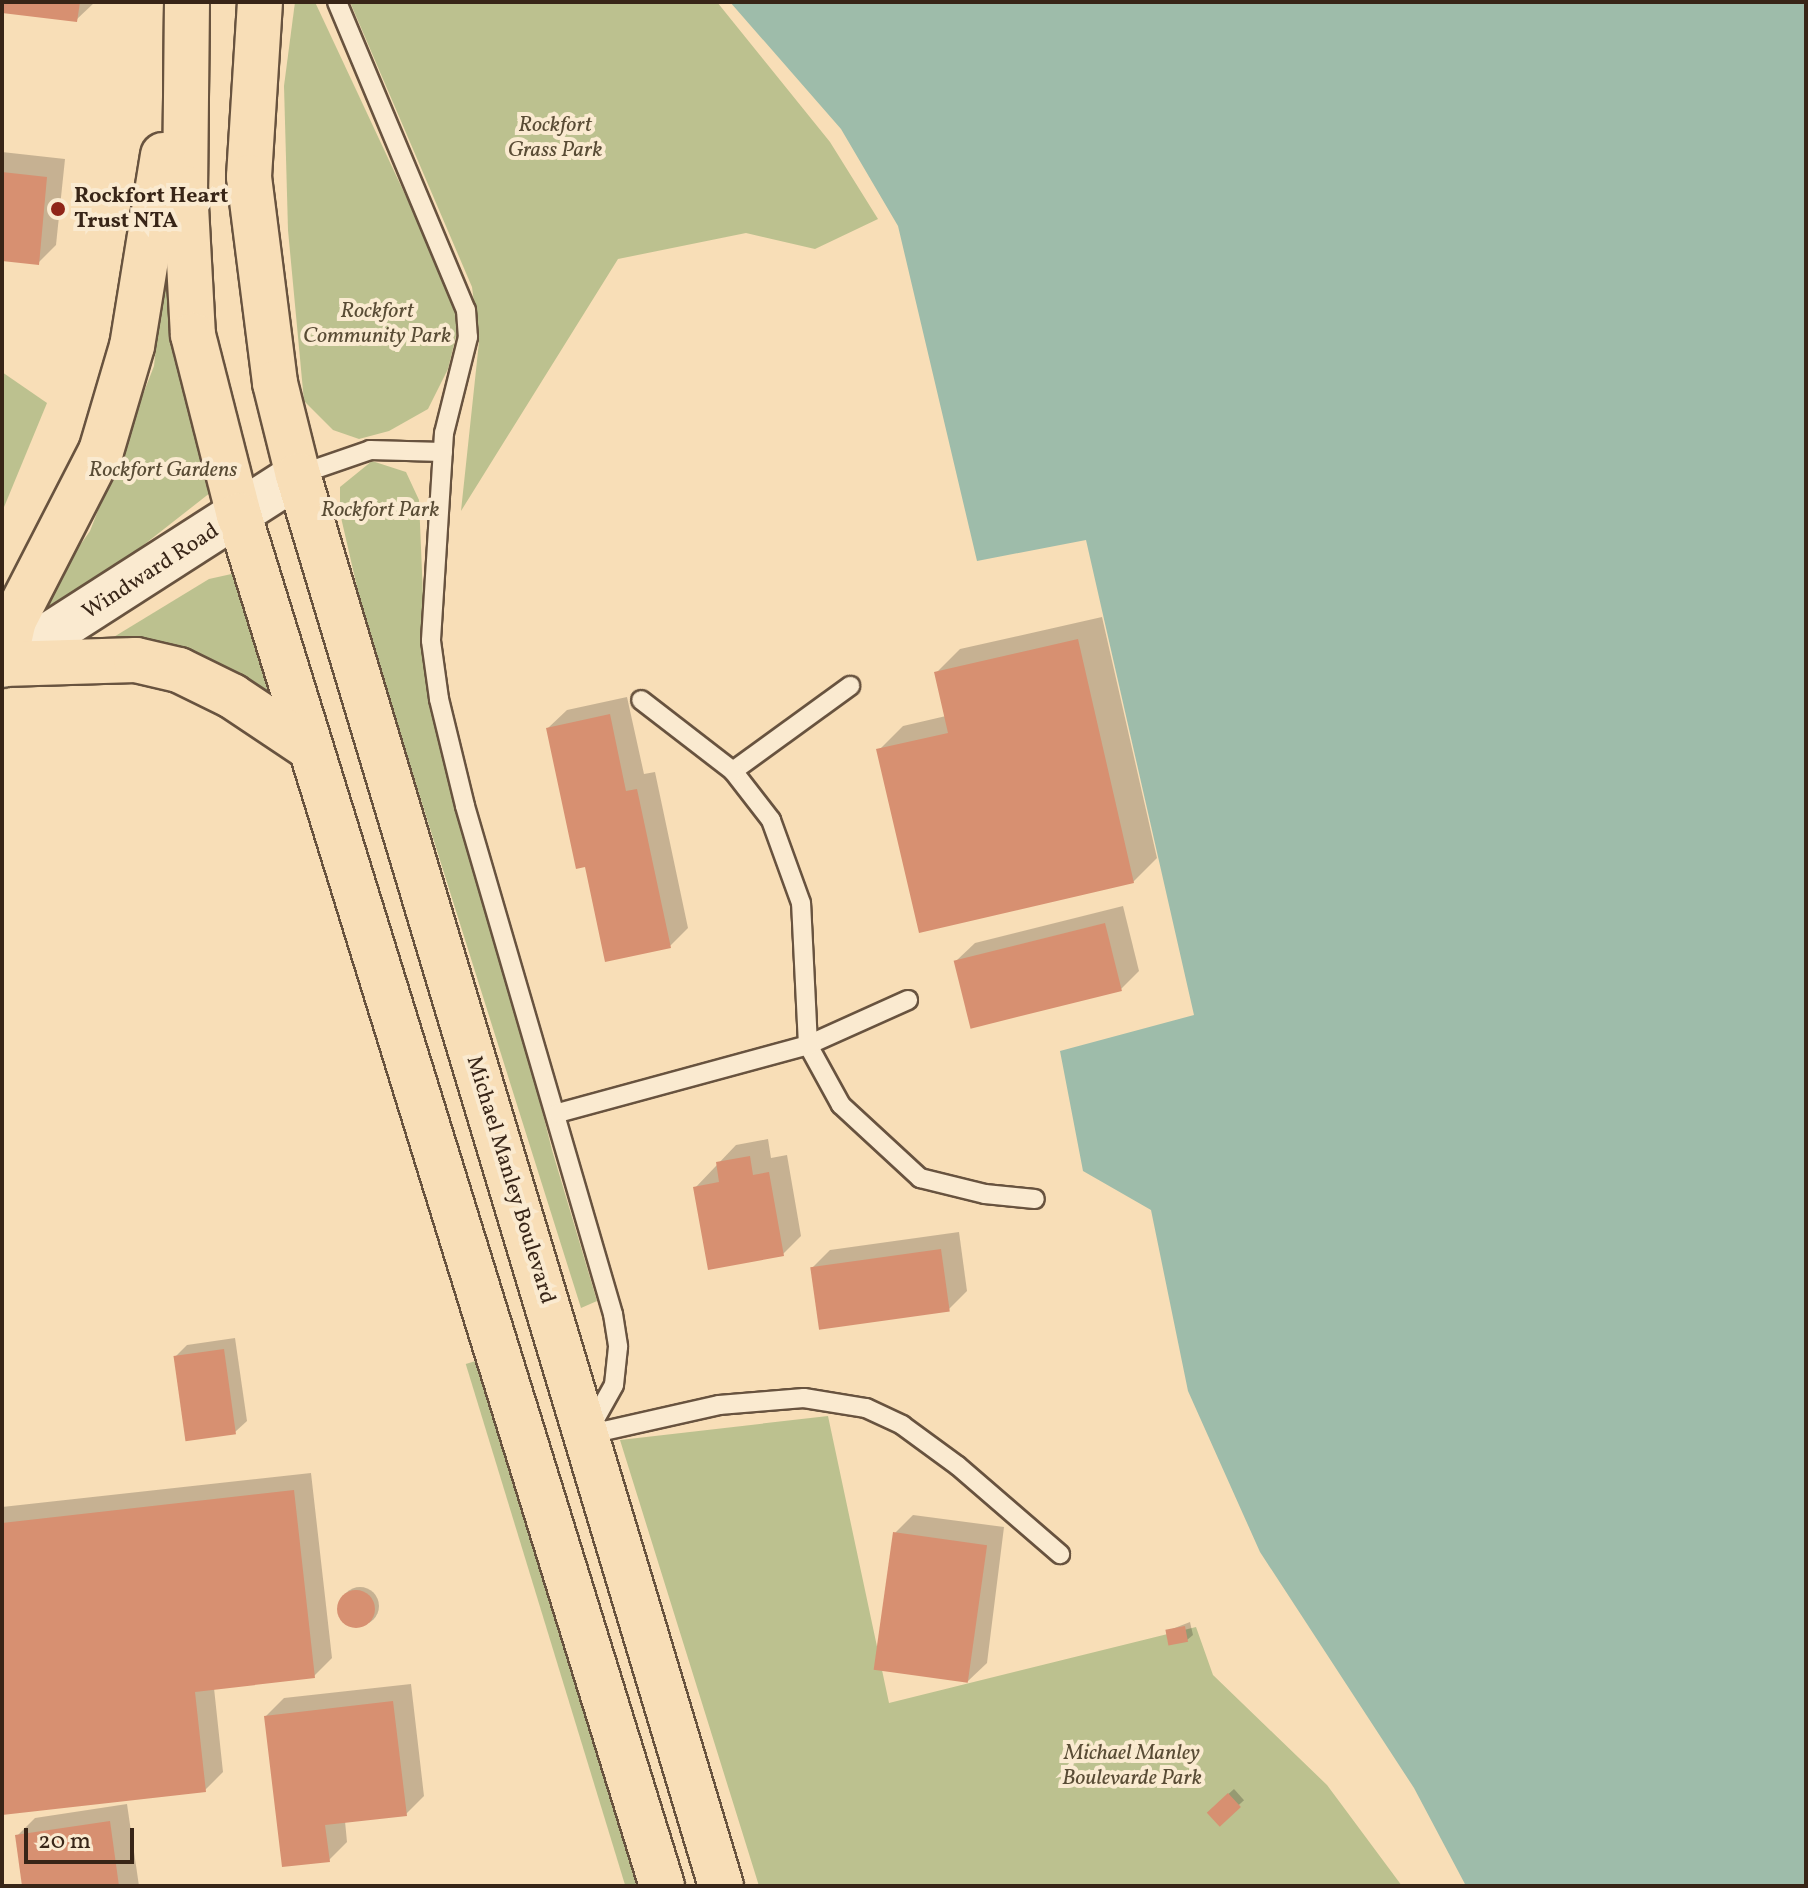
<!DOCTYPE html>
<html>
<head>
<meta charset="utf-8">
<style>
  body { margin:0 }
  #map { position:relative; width:1808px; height:1888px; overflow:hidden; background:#f8deb7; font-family:Vollkorn,serif }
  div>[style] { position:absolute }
  .green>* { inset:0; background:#bcc18f; transform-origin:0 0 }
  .water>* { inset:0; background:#9ebcaa }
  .shadow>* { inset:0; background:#0003; transform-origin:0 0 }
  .round { border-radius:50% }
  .building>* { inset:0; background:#d79071; transform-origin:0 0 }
  .roads { filter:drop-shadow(2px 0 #68533f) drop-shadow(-2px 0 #68533f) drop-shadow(0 2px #68533f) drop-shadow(0 -2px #68533f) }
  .service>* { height:18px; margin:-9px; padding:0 9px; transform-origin:9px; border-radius:9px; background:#faead0 }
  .secondary>* { height:44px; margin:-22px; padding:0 22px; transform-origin:22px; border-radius:22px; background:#faead0 }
  .trunk>* { height:44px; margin:-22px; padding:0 22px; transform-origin:22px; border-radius:22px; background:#f8deb7 }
  .dots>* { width:22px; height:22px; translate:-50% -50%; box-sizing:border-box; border:4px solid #faead0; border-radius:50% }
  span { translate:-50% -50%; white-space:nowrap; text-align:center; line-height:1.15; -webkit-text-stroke:8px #faead0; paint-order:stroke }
  .park-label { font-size:22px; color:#594c35; font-style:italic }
  .poi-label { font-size:22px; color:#382517; font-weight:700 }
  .left { translate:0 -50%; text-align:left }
  .street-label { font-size:22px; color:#382517 }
  .frame { position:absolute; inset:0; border:4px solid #382517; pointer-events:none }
  .scale { position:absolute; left:24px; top:1828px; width:110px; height:36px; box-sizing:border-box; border:4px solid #382517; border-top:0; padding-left:10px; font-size:24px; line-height:28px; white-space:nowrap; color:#382517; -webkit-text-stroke:6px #faead0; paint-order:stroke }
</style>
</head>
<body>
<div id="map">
  <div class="green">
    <div style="clip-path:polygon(295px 2px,315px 2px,453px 297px,458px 328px,448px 369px,428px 409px,389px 431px,359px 439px,333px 430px,304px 401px,288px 230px,284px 86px)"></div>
    <div style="clip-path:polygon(350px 2px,717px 2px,830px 142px,878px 219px,815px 249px,746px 233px,618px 259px,461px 511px,479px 342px,472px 287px)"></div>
    <div style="clip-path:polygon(171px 203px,215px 489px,76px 598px,20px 631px,90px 531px,154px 366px)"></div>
    <div style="clip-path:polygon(2px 372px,47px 403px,2px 512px)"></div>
    <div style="clip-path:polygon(372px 461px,406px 472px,419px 500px,425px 644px,552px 1150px,597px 1301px,581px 1308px,365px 622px,340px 513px,340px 487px)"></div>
    <div style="clip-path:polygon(236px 573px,293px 724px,94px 649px,209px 579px)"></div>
    <div style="left:482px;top:1359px;width:550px;height:17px;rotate:73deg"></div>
    <div style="clip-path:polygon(828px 1416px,889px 1703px,1196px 1627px,1213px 1675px,1327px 1785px,1402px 1886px,759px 1886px,620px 1440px)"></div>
  </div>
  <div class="water">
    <div style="clip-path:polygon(730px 2px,1806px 2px,1806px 1886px,1466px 1886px,1414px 1788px,1260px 1552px,1188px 1391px,1151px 1210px,1083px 1171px,1060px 1051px,1194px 1015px,1086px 540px,977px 561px,898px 226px,841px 129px)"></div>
  </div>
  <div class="shadow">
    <div style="clip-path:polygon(2px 2px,95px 2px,76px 20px,2px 11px)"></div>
    <div style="clip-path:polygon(2px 152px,65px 159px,56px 245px,38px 263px,2px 259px)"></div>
    <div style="clip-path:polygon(1102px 617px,1157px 858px,1133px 882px,879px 750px,903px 726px,946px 716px,936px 673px,960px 649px)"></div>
    <div style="clip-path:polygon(627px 697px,644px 774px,655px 772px,688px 928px,670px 946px,587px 864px,548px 728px,567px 710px)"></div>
    <div style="clip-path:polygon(1123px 906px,1139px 971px,1121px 989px,956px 961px,975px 943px)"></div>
    <div style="clip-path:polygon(768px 1139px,771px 1158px,787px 1155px,801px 1236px,783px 1254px,695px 1188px,736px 1145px)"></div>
    <div style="clip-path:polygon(959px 1232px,967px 1291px,949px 1309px,812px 1268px,830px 1250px)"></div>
    <div style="clip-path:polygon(235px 1338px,247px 1421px,235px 1432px,175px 1357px,187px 1345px)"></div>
    <div style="clip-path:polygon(311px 1473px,332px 1658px,314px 1676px,214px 1688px,223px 1772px,205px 1790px,2px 1813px,2px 1507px)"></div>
    <div style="clip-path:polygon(913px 1515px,1004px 1527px,987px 1663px,968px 1681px,895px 1533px)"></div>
    <div class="round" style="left:341px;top:1587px;width:38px;height:38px"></div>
    <div style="clip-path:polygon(1190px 1622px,1193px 1635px,1187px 1640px,1167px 1631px)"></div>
    <div style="clip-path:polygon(411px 1684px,424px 1796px,406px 1814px,345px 1821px,347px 1842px,329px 1860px,266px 1716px,284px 1698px)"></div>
    <div style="left:1234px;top:1789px;width:15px;height:34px;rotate:48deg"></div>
    <div style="clip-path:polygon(127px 1804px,139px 1886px,24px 1886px,17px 1836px,35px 1818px)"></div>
  </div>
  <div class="building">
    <div style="clip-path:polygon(2px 2px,80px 2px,77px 22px,2px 13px)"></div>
    <div style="clip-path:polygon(2px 172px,47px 177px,39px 265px,2px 261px)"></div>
    <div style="clip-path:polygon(1078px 639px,1134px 883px,919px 933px,876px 749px,948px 733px,934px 672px)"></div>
    <div style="clip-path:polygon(610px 714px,626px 791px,637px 789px,671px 948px,605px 962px,585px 867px,576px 869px,546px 728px)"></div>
    <div style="left:1105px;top:923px;width:70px;height:156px;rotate:76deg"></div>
    <div style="clip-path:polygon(750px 1156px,753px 1175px,769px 1172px,784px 1256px,708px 1270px,693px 1187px,719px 1182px,716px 1162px)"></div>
    <div style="left:941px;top:1249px;width:63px;height:132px;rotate:82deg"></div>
    <div style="left:224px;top:1349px;width:86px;height:51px;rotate:82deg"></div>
    <div style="clip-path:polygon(294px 1490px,315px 1678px,195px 1692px,206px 1792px,2px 1815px,2px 1523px)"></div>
    <div style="left:893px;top:1532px;width:95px;height:139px;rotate:8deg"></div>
    <div class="round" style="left:337px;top:1590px;width:38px;height:38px"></div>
    <div style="left:1185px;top:1626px;width:16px;height:20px;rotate:79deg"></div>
    <div style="clip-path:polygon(393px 1701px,407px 1816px,325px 1825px,330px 1862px,282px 1867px,264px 1716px)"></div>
    <div style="left:1228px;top:1793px;width:19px;height:29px;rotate:47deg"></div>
    <div style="clip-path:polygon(110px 1821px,119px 1886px,22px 1886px,15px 1835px)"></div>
  </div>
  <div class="roads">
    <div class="service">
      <div style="left:337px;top:2px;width:334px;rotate:67.3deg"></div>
      <div style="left:466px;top:310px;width:27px;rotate:86deg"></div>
      <div style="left:468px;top:337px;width:99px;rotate:104deg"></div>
      <div style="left:444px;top:433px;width:208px;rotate:93.6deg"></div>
      <div style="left:431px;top:641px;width:59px;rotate:82.1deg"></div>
      <div style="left:439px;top:699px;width:110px;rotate:76.3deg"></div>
      <div style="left:465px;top:806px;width:529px;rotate:73.76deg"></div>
      <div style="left:613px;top:1314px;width:33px;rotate:81deg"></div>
      <div style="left:618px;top:1347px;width:38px;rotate:96deg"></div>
      <div style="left:614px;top:1385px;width:57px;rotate:119.2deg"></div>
      <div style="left:586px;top:1435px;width:136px;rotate:-12.7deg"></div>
      <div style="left:719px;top:1405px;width:85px;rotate:-4.7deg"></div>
      <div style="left:804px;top:1398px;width:63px;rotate:9.2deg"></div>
      <div style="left:866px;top:1408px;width:40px;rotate:25deg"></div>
      <div style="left:902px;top:1425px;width:69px;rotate:36.2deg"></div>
      <div style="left:958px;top:1466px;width:135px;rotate:40.8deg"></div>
      <div style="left:298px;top:475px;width:76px;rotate:-19.1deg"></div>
      <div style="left:370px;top:450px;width:73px;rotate:1.6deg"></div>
      <div style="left:733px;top:771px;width:145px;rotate:-36deg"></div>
      <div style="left:908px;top:1000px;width:110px;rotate:155.8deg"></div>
      <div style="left:808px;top:1045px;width:68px;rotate:61.2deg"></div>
      <div style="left:841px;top:1105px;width:108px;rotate:42.7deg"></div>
      <div style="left:920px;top:1178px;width:67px;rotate:13.8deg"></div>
      <div style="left:985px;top:1194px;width:50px;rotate:5.7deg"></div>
      <div style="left:558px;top:1113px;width:259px;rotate:-15.2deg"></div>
      <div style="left:808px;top:1045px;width:142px;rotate:-92.8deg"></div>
      <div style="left:801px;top:903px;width:88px;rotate:-109.9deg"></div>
      <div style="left:771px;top:820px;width:62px;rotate:-127.8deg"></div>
      <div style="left:733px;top:771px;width:116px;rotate:-142.3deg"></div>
    </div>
    <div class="secondary">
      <div style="left:2px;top:665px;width:352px;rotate:-32.7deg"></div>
    </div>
    <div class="trunk">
      <div style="left:187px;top:2px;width:186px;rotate:90.6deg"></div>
      <div style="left:185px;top:188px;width:147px;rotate:86.9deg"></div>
      <div style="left:193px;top:335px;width:186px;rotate:75.7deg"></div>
      <div style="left:239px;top:515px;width:1435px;rotate:72.85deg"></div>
      <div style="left:260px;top:2px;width:175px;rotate:93.6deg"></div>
      <div style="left:249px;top:177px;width:208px;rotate:82.8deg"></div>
      <div style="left:275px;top:383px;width:95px;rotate:76deg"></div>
      <div style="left:298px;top:475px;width:1473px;rotate:73.31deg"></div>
      <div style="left:163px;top:155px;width:193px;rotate:99.2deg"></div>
      <div style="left:132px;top:346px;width:109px;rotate:106.4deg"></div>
      <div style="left:101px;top:451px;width:190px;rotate:117.2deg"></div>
      <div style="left:14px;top:620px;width:45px;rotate:102.8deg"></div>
      <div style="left:4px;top:664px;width:132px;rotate:-1.7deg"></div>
      <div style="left:136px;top:660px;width:44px;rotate:13.1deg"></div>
      <div style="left:179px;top:670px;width:59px;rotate:26.1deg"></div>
      <div style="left:232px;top:696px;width:94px;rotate:33.7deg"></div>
    </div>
  </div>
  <div class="dots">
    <div style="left:58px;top:209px;background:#8f2418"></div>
  </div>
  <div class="park-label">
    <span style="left:555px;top:138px">Rockfort<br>Grass Park</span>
    <span style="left:377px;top:324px">Rockfort<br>Community Park</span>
    <span style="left:163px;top:471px">Rockfort Gardens</span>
    <span style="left:380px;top:511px">Rockfort Park</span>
    <span style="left:1132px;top:1766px">Michael Manley<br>Boulevarde Park</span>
  </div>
  <div class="poi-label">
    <span class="left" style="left:74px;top:209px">Rockfort Heart<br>Trust NTA</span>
  </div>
  <div class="street-label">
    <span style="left:151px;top:572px;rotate:-33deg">Windward Road</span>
    <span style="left:510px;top:1180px;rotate:73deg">Michael Manley Boulevard</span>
  </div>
  <div class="frame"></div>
  <div class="scale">20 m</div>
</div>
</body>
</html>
